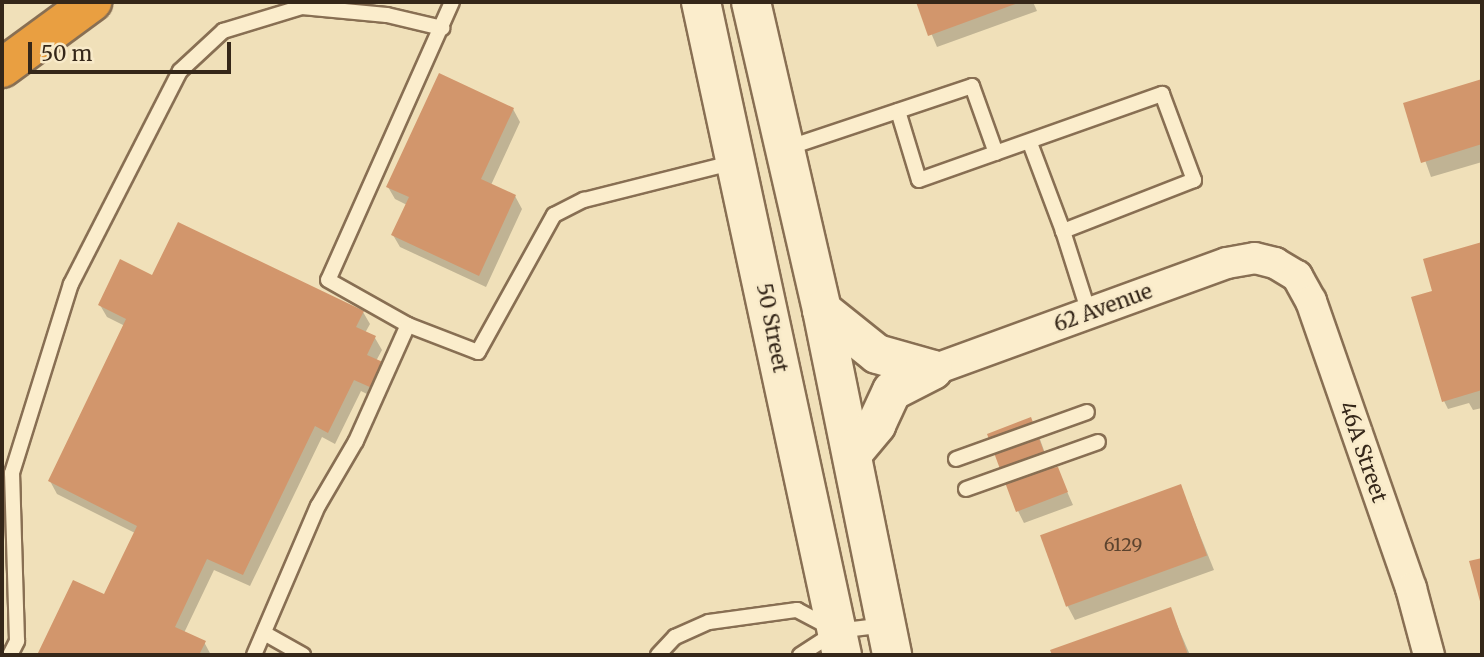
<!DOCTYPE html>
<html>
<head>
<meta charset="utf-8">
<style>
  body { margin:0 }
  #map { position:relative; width:1484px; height:657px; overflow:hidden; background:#f0e0b9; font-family:Merriweather,serif }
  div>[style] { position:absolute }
  .shadow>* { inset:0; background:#0003 }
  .building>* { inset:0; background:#d2966c; transform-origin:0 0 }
  .roads { filter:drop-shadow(2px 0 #886f53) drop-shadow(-2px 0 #886f53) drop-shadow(0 2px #886f53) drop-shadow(0 -2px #886f53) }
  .service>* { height:14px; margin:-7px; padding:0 7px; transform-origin:7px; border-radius:7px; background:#fbedcc }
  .minor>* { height:30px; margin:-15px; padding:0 15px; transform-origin:15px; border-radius:15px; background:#fbedcc }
  .secondary>* { height:38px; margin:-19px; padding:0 19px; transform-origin:19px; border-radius:19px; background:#fbedcc }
  .motorway>* { height:38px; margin:-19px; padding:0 19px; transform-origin:19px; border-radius:19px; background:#e99f41 }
  span { translate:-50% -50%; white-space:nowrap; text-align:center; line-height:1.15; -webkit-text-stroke:5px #f8eac9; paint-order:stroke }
  .number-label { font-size:18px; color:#5c432e }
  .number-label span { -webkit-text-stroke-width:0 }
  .street-label { font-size:21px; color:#352719 }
  .frame { position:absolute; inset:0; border:4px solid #352719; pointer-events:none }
  .scale { position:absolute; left:28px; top:42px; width:203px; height:32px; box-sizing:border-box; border:4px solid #352719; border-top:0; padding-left:9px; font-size:21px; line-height:24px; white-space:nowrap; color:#352719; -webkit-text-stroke:5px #f8eac9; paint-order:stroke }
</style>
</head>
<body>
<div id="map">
  <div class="shadow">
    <div style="clip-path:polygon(918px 2px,1033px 2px,1037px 11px,937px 47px)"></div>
    <div style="clip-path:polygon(1482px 81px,1482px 162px,1431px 177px,1405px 104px)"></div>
    <div style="clip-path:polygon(513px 109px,520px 122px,491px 185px,515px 196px,522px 209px,486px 287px,400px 247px,393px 235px,407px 205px,395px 199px,388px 187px)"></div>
    <div style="clip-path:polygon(1482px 244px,1482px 408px,1473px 410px,1469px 403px,1448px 409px,1444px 401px,1434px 293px,1425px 260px)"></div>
    <div style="clip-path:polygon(100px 305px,363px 312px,370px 324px,365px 333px,375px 338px,382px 350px,376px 361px,379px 400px,361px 391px,335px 444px,322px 437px,250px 586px,214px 570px,184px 633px,204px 642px,211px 655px,39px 655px,74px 582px,105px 597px,135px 533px,57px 494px,50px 481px,125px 326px,107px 317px)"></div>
    <div style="clip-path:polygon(1037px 431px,1051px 470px,1057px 469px,1073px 505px,1024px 523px,1018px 511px)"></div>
    <div style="clip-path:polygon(1180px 486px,1214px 570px,1075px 620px,1067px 605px)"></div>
    <div style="clip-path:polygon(1170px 609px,1190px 655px,1054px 655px,1052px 651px)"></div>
  </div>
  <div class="building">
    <div style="clip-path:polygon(916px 2px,1021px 2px,928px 36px)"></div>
    <div style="clip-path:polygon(439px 73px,514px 108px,481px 179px,516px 195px,479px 276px,391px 235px,409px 197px,386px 187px)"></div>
    <div style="clip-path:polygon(1482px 79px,1482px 144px,1421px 163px,1403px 103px)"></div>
    <div style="clip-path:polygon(178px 222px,364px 311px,356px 327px,376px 336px,367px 355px,385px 363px,372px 388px,354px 380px,328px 433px,315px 426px,243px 575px,207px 559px,175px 627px,206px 641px,199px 655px,37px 655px,73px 580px,104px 594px,137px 526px,48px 481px,126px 319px,98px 305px,120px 259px,152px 275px)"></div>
    <div style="clip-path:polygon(1482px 242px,1482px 390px,1442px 402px,1411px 297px,1432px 291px,1423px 259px)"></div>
    <div style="clip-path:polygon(1031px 417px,1050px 468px,1058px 467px,1068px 492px,1016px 512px,987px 434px)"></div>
    <div style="left:1181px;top:484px;width:76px;height:150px;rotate:70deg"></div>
    <div style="clip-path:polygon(1482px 558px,1482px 605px,1481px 605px,1469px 561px)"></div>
    <div style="clip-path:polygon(1171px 607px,1188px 655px,1052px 655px,1050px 650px)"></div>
  </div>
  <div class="roads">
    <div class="service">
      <div style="left:452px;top:2px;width:304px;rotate:114deg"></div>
      <div style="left:328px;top:280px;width:92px;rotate:29.4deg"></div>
      <div style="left:408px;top:325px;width:75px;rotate:21.1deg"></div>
      <div style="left:478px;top:352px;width:157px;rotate:-61deg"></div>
      <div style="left:554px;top:215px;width:34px;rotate:-27deg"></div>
      <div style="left:584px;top:200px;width:156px;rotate:-14.1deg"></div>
      <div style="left:898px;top:111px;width:72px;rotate:73.1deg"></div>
      <div style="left:919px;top:180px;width:258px;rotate:-19.5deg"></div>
      <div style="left:1162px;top:94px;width:92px;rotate:69.6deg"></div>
      <div style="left:1194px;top:180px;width:141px;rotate:158.7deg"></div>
      <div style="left:1063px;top:231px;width:86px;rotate:72.4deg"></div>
      <div style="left:1030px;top:143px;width:94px;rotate:69.4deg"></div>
      <div style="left:787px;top:148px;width:195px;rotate:-18.5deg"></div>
      <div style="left:972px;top:86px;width:71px;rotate:70.3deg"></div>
      <div style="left:956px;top:459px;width:139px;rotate:-19.7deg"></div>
      <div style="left:966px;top:489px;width:140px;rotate:-19.6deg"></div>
      <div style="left:264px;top:633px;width:45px;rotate:29.4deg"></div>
      <div style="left:10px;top:655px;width:16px;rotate:-63deg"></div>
      <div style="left:17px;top:641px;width:168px;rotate:-91.7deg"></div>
      <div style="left:12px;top:473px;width:198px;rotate:-72.7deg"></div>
      <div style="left:71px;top:284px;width:239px;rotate:-62.9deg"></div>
      <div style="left:180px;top:71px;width:59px;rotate:-42.9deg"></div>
      <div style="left:223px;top:31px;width:83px;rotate:-16.9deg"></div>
      <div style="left:302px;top:7px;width:85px;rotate:5.4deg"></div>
      <div style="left:387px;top:15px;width:57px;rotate:13.3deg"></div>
      <div style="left:254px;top:655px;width:162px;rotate:-66.8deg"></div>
      <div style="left:318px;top:506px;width:75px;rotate:-59.7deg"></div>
      <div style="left:356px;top:441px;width:127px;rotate:-65.9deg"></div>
      <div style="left:658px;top:655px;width:25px;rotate:-47deg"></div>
      <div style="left:675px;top:637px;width:37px;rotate:-24deg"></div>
      <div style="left:709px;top:622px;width:89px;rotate:-7.8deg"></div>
      <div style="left:797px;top:610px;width:36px;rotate:28deg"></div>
      <div style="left:800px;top:655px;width:44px;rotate:-33deg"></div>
      <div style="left:837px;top:631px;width:49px;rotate:-7deg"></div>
    </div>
    <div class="minor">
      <div style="left:933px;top:370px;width:313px;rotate:-20deg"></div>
      <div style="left:1227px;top:263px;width:28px;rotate:-10deg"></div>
      <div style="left:1255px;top:258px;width:21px;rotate:14deg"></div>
      <div style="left:1275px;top:263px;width:26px;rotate:31deg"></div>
      <div style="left:1297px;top:276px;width:29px;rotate:61deg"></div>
      <div style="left:1311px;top:301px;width:304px;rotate:70.8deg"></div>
      <div style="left:1411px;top:588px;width:69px;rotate:75deg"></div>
    </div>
    <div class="secondary">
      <div style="left:701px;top:2px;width:668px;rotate:77.82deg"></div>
      <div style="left:751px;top:2px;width:316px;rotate:77deg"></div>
      <div style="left:822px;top:310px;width:352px;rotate:78.5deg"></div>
      <div style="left:822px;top:310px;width:70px;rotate:38.7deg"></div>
      <div style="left:877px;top:354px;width:58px;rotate:15.9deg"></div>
      <div style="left:852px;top:454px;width:38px;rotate:-50deg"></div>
      <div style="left:876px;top:425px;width:38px;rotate:-65deg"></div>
      <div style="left:892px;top:391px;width:46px;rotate:-27.1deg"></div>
    </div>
    <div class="motorway">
      <div style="left:2px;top:68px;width:112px;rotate:-36.3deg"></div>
    </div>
  </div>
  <div class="number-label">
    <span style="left:1123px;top:545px">6129</span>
  </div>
  <div class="street-label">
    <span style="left:1103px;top:308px;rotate:-20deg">62 Avenue</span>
    <span style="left:772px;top:328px;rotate:79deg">50 Street</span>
    <span style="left:1363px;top:452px;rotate:71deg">46A Street</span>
  </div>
  <div class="frame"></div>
  <div class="scale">50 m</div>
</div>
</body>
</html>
